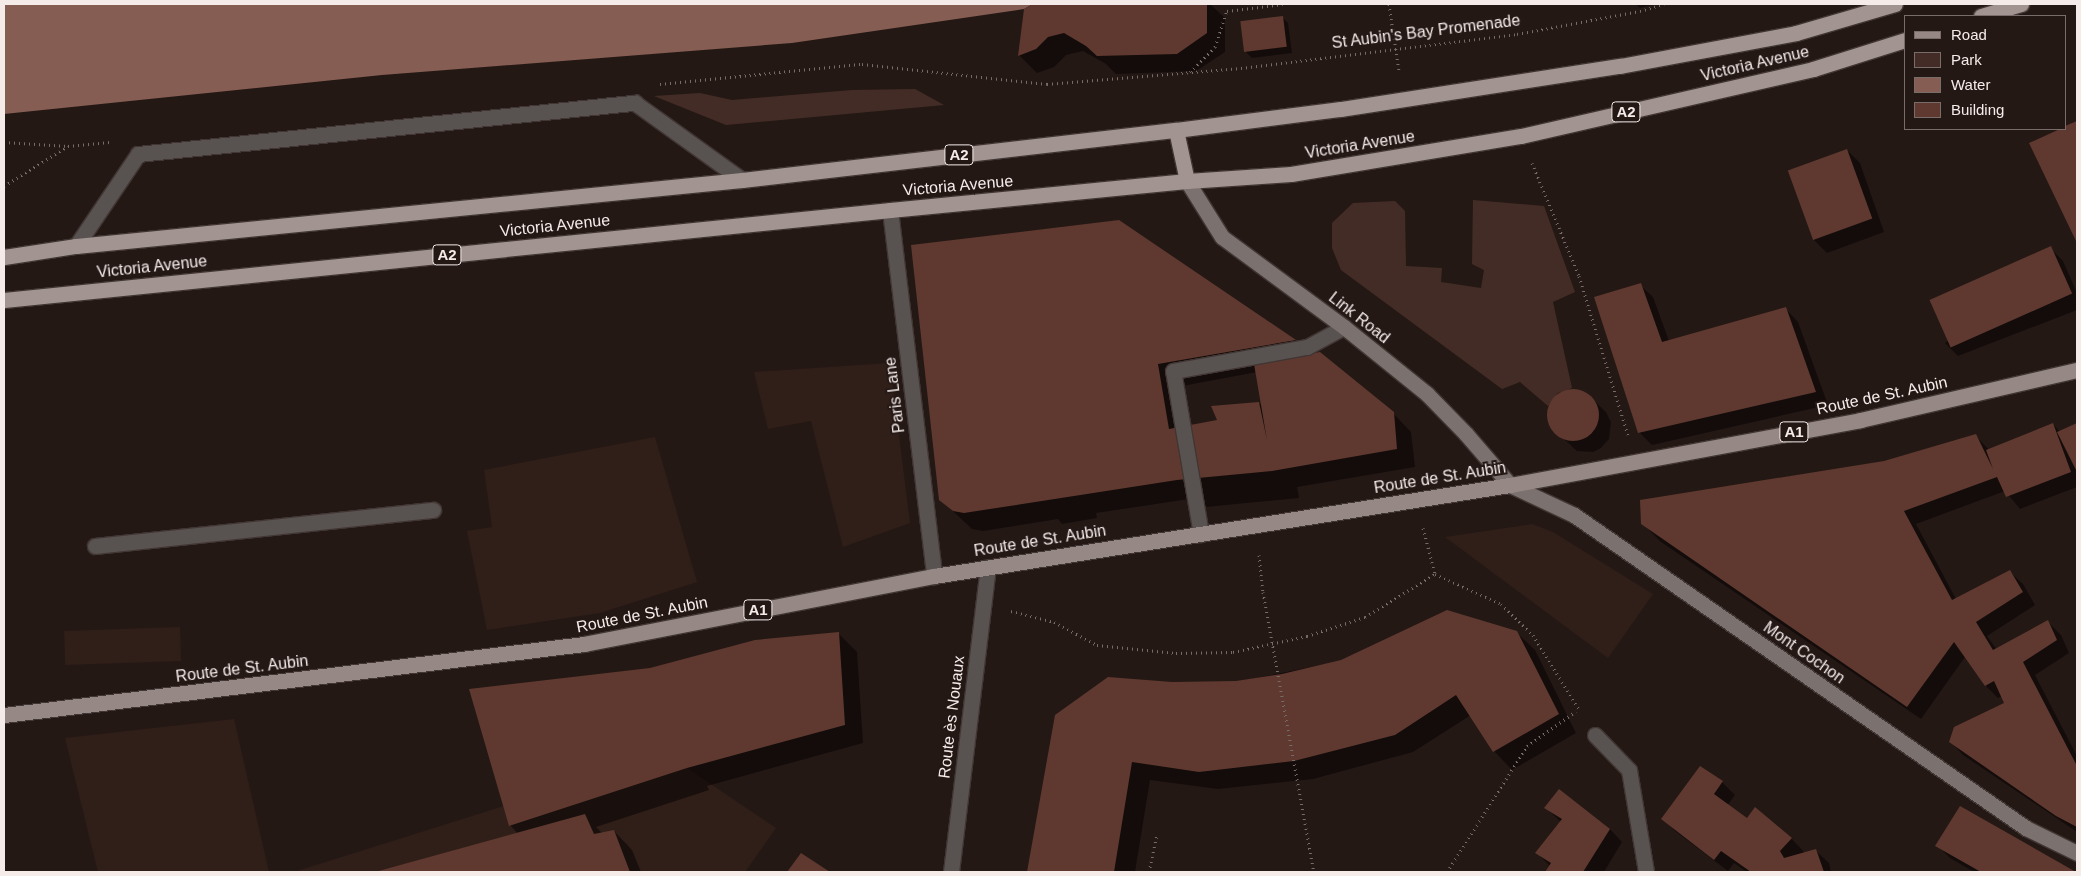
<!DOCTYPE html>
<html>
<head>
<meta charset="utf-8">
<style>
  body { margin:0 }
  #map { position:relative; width:2081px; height:876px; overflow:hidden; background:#241815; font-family:Arial,sans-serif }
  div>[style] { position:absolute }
  .built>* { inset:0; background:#301e19; transform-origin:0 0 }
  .green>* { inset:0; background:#442c26 }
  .water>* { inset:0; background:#865d52 }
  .shadow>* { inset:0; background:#0007 }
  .building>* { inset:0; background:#5f392f; transform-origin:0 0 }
  .round { border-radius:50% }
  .path>* { height:3px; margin-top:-1.5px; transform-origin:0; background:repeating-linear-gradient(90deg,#776c6a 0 1px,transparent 0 5px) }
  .roads { filter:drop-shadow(1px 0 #413633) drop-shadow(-1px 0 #413633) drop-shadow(0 1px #413633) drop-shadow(0 -1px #413633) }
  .service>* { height:15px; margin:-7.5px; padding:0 7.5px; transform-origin:7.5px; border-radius:7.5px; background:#585250 }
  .minor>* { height:15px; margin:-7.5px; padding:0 7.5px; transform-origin:7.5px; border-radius:7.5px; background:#585250 }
  .tertiary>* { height:15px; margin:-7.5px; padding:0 7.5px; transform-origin:7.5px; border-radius:7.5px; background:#585250 }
  .secondary>* { height:15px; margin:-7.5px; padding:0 7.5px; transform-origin:7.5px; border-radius:7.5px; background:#7b716e }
  .primary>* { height:15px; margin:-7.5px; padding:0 7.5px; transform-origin:7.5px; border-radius:7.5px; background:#968985 }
  .trunk>* { height:15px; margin:-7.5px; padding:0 7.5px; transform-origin:7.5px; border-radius:7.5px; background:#a29490 }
  span { translate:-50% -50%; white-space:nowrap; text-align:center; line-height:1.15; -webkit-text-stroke:4px #241815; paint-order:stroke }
  .shield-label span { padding:1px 4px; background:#241815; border:1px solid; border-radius:4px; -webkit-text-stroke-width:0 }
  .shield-label { font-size:15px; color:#f5ecea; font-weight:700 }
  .street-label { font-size:16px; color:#f5ecea }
  .frame { position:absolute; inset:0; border:5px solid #f5ecea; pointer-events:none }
  .legend { position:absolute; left:1904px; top:15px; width:162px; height:115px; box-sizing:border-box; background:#241815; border:1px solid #786d6a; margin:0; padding:6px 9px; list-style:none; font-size:15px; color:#f5ecea }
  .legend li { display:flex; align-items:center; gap:10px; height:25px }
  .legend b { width:25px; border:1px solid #786d6a }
</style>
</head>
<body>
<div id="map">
  <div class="built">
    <div style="clip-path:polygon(890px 363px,910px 523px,843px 547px,811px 421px,768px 429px,754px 372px)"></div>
    <div style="clip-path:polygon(655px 437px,697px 582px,600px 613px,487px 630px,467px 531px,492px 527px,484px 470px)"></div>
    <div style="clip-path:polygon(1532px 524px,1553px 532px,1653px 594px,1608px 658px,1445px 537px)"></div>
    <div style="left:180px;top:627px;width:34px;height:116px;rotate:88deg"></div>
    <div style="clip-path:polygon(234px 719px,269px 872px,98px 872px,65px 738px)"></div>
    <div style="clip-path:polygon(687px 768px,776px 828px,745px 872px,294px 872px,504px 806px,510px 826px)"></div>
  </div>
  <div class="green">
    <div style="clip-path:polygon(915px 89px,944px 105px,726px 125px,654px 96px,700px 93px,732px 100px,852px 90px)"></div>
    <div style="clip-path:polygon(1473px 200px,1544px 206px,1575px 292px,1553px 302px,1572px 388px,1558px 393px,1548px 406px,1520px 382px,1502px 389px,1341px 270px,1332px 248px,1332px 223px,1353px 203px,1395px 201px,1405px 211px,1406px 266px,1442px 268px,1441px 282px,1481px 288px,1484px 270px,1472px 264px)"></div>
  </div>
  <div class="water">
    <div style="clip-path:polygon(4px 4px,1033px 4px,1024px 9px,792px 43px,382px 75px,4px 114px)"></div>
  </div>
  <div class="shadow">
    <div style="clip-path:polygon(1035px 4px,1210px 4px,1225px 18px,1225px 52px,1196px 71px,1116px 74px,1106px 64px,1083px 51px,1066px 55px,1054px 67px,1037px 73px,1019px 55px,1025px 10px)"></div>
    <div style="clip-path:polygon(1636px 4px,1655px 4px,1640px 8px)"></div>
    <div style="clip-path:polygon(1282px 17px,1288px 23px,1292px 53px,1252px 58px,1246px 52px,1242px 22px)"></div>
    <div style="clip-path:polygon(2077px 122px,2077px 240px,2030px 144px)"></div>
    <div style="clip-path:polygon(1847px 150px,1860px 163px,1884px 232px,1827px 253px,1814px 240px)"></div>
    <div style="clip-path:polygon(evenodd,1118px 221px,1295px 340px,1310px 355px,1393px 413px,1411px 432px,1415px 467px,1297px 487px,1299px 498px,1206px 507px,1196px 498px,1096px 513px,1097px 518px,1062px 524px,1058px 519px,983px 531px,972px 529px,940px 499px,912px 246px,1118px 221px,1257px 372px,1263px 407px,1259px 403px,1218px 421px,1183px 427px,1177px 387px,1257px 372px)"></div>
    <div style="clip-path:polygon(2050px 248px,2063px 261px,2077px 293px,2077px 310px,1958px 356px,1945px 343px)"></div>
    <div style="clip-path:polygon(1640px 285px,1653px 297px,1669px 341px,1786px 309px,1798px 322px,1828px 405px,1652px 445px,1639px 432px)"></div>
    <div style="clip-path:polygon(1572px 389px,1586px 393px,1606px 412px,1611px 422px,1609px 439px,1601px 448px,1593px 452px,1577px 451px,1552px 428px,1549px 420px,1549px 406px,1559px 394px)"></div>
    <div style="clip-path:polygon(2053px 424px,2060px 432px,2077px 425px,2077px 487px,2020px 509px,2005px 491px,1916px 524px,1956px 599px,2010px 572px,2023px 584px,2035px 605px,1987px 636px,1997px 650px,2048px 622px,2061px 635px,2069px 653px,2035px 675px,2077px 756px,2077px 832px,1963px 755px,1951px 742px,2005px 704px,2002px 696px,1998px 698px,1986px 686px,1965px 657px,1921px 719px,1661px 542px,1642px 523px,1642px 501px,1884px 462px,1976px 436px,1989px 450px)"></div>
    <div style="clip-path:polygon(1516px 632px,1535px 650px,1576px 733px,1512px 770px,1494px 751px,1471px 715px,1413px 752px,1313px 779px,1218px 789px,1150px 780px,1135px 872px,1028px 872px,1056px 716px,1172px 683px,1237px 682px,1341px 661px)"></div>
    <div style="clip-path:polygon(838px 633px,857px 652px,863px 743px,707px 786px,709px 790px,596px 827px,603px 834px,614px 831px,632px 850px,641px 872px,377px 872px,518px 834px,511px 826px,471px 690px,651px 669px)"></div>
    <div style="clip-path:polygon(1722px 782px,1735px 795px,1727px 806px,1747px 820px,1755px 809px,1792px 839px,1804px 852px,1802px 854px,1816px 851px,1829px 863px,1831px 872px,1747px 872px,1734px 863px,1728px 871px,1675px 831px,1663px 818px)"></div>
    <div style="clip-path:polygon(1546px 808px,1610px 829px,1622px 842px,1604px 872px,1547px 872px,1550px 866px,1537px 853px,1561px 822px)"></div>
    <div style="clip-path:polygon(1961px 808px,2074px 872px,1974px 872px,1950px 858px,1937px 845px)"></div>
  </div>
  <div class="building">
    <div style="clip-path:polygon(1033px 4px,1207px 4px,1207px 33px,1177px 54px,1097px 56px,1086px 46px,1064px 33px,1048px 37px,1036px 49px,1018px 56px,1024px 9px)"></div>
    <div style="left:1283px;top:16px;width:31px;height:43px;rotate:83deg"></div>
    <div style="clip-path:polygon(2077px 121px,2077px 243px,2029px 143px,2060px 129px,2065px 129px,2065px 126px)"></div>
    <div style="left:1847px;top:149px;width:74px;height:63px;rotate:70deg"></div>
    <div style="clip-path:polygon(1119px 220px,1296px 340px,1158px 364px,1169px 429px,1217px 420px,1211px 406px,1259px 402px,1267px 440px,1254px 364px,1320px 352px,1394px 412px,1397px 449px,1272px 471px,1177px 480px,964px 513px,953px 511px,939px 500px,911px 245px)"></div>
    <div style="left:2051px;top:246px;width:52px;height:133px;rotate:66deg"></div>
    <div style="clip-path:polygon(1641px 283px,1662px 342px,1786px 307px,1816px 392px,1638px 433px,1594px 297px)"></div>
    <div class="round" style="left:1547px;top:389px;width:52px;height:52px"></div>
    <div style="clip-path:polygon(2053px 423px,2071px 472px,2006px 497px,1997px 477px,1904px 511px,1952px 600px,2010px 570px,2023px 592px,1976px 622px,1993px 650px,2048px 620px,2057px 640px,2023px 662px,2077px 766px,2077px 827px,2056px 816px,1949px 742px,1954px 727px,2004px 703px,1994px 681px,1985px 686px,1954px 642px,1907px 707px,1641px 524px,1640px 500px,1884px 461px,1976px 434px,1993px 469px,1986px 450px)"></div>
    <div style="clip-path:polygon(2077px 423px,2077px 472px,2057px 432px)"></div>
    <div style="clip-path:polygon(1447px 610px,1517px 631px,1559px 714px,1493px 752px,1456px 695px,1395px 735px,1294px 761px,1199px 772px,1132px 762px,1114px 872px,1027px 872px,1055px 715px,1108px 677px,1172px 682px,1236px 681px,1282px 674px,1341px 660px)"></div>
    <div style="clip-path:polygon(839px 632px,845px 725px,687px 768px,509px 826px,469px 689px,650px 668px,755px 640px)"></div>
    <div style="clip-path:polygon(1700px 766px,1723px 781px,1714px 794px,1747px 818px,1755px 807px,1792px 838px,1780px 851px,1784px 858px,1816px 849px,1824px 872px,1751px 872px,1721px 851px,1714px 860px,1661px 819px)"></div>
    <div style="clip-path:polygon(1559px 789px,1610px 829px,1583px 872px,1545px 872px,1551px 863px,1535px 853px,1562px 819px,1544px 808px)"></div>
    <div style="clip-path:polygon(1960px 806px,2076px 872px,1981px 872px,1935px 846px)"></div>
    <div style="clip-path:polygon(585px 814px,594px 834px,614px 830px,630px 872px,375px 872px)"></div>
    <div style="clip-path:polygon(801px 853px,830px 872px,787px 872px)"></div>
  </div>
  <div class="path">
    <div style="left:1389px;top:4px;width:68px;rotate:81.5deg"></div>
    <div style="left:1190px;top:72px;width:35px;rotate:-45deg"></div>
    <div style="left:1215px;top:47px;width:38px;rotate:-72deg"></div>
    <div style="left:1227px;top:11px;width:56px;rotate:-7.1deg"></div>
    <div style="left:660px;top:84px;width:203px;rotate:-5.7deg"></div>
    <div style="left:862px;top:64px;width:186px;rotate:6.2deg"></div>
    <div style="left:1047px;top:84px;width:195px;rotate:-4.7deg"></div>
    <div style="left:1241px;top:68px;width:278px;rotate:-7deg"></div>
    <div style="left:1517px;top:34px;width:125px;rotate:-10.6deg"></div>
    <div style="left:1640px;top:11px;width:25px;rotate:-16deg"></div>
    <div style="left:4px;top:142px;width:64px;rotate:3.6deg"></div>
    <div style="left:1532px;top:163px;width:122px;rotate:67.4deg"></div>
    <div style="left:1579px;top:276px;width:166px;rotate:72.9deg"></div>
    <div style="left:4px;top:186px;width:75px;rotate:-32deg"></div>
    <div style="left:68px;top:146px;width:42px;rotate:-5.4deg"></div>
    <div style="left:1423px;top:528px;width:48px;rotate:75.4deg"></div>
    <div style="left:1435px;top:574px;width:72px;rotate:24.4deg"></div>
    <div style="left:1501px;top:604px;width:45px;rotate:44.1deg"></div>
    <div style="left:1533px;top:635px;width:89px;rotate:58.3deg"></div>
    <div style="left:1259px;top:555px;width:37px;rotate:84deg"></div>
    <div style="left:1263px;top:592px;width:285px;rotate:79.7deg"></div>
    <div style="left:1011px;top:611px;width:44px;rotate:14.3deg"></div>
    <div style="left:1054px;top:622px;width:49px;rotate:28.1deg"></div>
    <div style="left:1097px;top:645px;width:79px;rotate:5.8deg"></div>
    <div style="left:1176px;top:653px;width:57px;rotate:-1deg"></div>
    <div style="left:1233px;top:652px;width:76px;rotate:-12.2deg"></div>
    <div style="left:1307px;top:636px;width:61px;rotate:-18.1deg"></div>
    <div style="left:1365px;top:617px;width:82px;rotate:-31.6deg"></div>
    <div style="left:1149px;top:872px;width:39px;rotate:-78deg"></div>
    <div style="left:1447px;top:872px;width:149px;rotate:-57.6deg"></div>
    <div style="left:1527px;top:746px;width:60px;rotate:-35.5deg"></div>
  </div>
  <div class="roads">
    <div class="service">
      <div style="left:76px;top:246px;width:111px;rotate:-56deg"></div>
      <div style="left:138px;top:154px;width:500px;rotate:-5.9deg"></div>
      <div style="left:635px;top:103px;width:132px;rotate:35.7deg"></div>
      <div style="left:1201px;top:534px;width:165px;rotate:-99.7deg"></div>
      <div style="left:1173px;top:371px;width:136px;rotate:-10.2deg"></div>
      <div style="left:1307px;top:347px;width:42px;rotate:-28.4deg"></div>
      <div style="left:95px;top:546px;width:340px;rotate:-6.1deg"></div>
    </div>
    <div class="minor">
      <div style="left:890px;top:210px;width:369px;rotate:83.1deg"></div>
      <div style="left:1595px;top:735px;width:49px;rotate:45.8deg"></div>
      <div style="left:1629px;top:770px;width:103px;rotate:80.5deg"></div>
    </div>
    <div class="tertiary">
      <div style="left:951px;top:872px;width:307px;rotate:-83.1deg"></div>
    </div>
    <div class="secondary">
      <div style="left:1187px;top:181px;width:66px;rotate:58deg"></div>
      <div style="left:1222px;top:237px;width:152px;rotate:36.4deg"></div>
      <div style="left:1344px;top:327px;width:107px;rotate:38.9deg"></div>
      <div style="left:1427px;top:394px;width:56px;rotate:45.7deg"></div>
      <div style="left:1466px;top:434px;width:67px;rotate:49.2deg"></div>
      <div style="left:1510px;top:485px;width:71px;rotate:25.1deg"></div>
      <div style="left:1574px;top:515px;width:550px;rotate:34.7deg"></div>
      <div style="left:2026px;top:828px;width:57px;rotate:26.1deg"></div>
    </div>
    <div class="primary">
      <div style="left:4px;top:715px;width:584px;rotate:-6.98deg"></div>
      <div style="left:584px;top:644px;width:357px;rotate:-11deg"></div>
      <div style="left:934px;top:576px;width:583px;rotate:-8.98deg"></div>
      <div style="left:1510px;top:485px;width:356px;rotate:-10.5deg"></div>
      <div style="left:1860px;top:420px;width:223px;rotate:-13deg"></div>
    </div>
    <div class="trunk">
      <div style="left:1981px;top:16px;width:42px;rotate:-16.7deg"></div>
      <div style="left:1176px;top:130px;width:52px;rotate:77.8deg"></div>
      <div style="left:4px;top:257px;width:73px;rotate:-8.7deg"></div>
      <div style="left:76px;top:246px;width:669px;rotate:-5.66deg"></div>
      <div style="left:742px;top:180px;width:437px;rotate:-6.6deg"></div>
      <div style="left:1176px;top:130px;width:166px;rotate:-7.3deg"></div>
      <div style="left:1341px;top:109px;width:282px;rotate:-8.8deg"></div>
      <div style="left:1620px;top:66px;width:179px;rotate:-10.6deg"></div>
      <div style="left:1796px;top:33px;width:103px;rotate:-16.3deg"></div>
      <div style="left:4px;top:300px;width:891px;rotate:-5.8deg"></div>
      <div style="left:890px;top:210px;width:298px;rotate:-5.6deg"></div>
      <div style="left:1187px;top:181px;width:104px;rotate:-3.9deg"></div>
      <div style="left:1291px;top:174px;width:233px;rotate:-9.4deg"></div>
      <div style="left:1521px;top:136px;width:300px;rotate:-12.9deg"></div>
      <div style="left:1813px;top:69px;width:96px;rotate:-17.5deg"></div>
    </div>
  </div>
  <div class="shield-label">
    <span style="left:1626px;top:112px">A2</span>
    <span style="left:959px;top:155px">A2</span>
    <span style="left:447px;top:255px">A2</span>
    <span style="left:1794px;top:432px">A1</span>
    <span style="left:758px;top:610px">A1</span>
  </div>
  <div class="street-label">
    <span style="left:1426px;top:32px;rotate:-7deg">St Aubin's Bay Promenade</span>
    <span style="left:1755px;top:64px;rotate:-13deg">Victoria Avenue</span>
    <span style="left:1360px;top:145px;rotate:-9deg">Victoria Avenue</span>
    <span style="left:958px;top:186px;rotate:-5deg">Victoria Avenue</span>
    <span style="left:555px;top:226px;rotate:-6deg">Victoria Avenue</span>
    <span style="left:152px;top:267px;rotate:-6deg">Victoria Avenue</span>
    <span style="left:1359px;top:318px;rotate:38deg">Link Road</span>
    <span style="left:895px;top:395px;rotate:-97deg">Paris Lane</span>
    <span style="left:1882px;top:396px;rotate:-12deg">Route de St. Aubin</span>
    <span style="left:1440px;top:478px;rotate:-9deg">Route de St. Aubin</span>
    <span style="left:1040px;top:541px;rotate:-9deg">Route de St. Aubin</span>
    <span style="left:642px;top:615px;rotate:-11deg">Route de St. Aubin</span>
    <span style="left:1804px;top:653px;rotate:35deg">Mont Cochon</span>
    <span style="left:242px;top:669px;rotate:-7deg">Route de St. Aubin</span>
    <span style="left:952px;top:717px;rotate:-83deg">Route ès Nouaux</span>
  </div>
  <div class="frame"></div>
  <ul class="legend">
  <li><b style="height:6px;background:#968985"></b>Road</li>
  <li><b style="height:14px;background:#442c26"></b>Park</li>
  <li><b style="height:14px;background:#865d52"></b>Water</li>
  <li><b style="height:14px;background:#5f392f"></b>Building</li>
  </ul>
</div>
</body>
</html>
